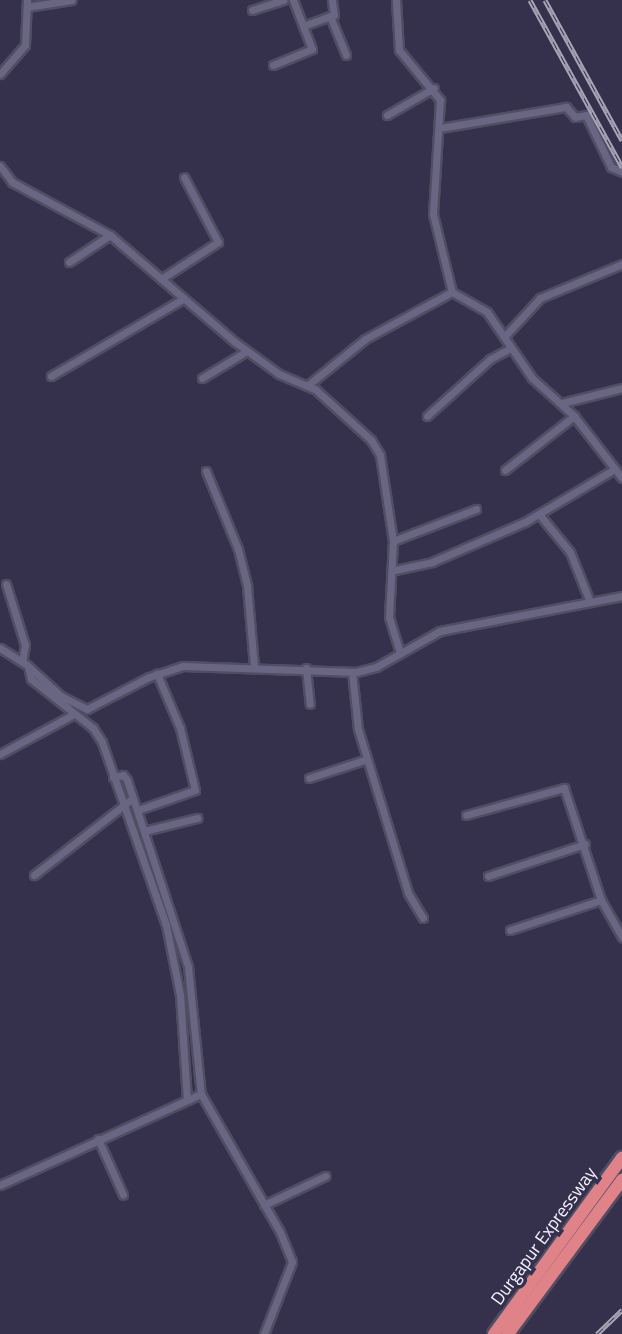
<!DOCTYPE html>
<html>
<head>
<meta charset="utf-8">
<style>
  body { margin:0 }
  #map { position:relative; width:622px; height:1334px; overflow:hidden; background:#35314d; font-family:"Titillium Web",sans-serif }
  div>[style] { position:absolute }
  .roads { filter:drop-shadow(2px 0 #514d63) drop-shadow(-2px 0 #514d63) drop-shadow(0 2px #514d63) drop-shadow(0 -2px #514d63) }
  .minor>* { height:7px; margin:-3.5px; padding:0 3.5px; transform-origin:3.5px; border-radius:3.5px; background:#696684 }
  .trunk>* { height:12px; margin:-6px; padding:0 6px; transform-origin:6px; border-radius:6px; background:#e08389 }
  .rail>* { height:5px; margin-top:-2.5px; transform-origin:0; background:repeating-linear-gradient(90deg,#35314d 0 8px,#a8a5b7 0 16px); box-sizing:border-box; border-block:2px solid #a8a5b7 }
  span { translate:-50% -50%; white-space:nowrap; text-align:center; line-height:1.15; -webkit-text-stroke:7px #35314d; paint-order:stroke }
  .street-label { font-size:18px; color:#f4f3fe }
</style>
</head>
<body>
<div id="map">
  <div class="roads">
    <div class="minor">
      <div style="left:396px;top:0;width:50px;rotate:86.6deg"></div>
      <div style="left:399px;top:50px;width:65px;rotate:50.6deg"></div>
      <div style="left:440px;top:100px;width:114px;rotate:93.5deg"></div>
      <div style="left:433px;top:214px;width:80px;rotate:76.3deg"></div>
      <div style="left:27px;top:7px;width:45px;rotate:-9deg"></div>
      <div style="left:252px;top:10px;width:33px;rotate:-18deg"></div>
      <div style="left:330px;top:16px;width:42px;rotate:67.7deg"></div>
      <div style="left:303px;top:26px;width:33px;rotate:-20deg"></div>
      <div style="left:334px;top:15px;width:15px;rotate:-98deg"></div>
      <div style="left:273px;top:65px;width:42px;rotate:-22.3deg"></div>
      <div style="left:312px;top:49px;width:53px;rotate:-111.2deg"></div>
      <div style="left:0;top:74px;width:38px;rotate:-49deg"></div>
      <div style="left:25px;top:45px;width:45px;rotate:-87.5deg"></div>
      <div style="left:387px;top:115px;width:54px;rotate:-29.9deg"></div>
      <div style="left:440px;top:128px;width:128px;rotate:-9.5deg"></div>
      <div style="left:566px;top:107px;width:13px;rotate:48deg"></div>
      <div style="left:575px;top:117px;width:11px;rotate:-10deg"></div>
      <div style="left:586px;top:115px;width:58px;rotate:64.3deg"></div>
      <div style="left:611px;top:167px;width:12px;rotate:24deg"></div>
      <div style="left:0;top:166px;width:20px;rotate:53deg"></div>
      <div style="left:12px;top:182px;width:111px;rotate:28.4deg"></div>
      <div style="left:110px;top:235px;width:165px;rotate:40.6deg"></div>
      <div style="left:235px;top:342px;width:54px;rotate:36deg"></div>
      <div style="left:279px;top:374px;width:39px;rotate:23deg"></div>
      <div style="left:315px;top:389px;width:76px;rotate:42.3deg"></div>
      <div style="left:371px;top:440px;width:17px;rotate:59deg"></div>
      <div style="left:380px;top:455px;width:87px;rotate:81.4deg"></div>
      <div style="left:393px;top:541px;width:76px;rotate:93deg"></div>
      <div style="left:389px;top:617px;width:38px;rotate:73deg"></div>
      <div style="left:69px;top:262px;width:49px;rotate:-33.4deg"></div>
      <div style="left:161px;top:279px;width:68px;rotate:-33deg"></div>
      <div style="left:218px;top:242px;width:73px;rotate:-117.6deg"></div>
      <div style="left:504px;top:337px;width:53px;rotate:-47.3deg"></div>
      <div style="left:540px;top:298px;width:89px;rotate:-22.5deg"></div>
      <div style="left:51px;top:376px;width:153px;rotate:-30.3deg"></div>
      <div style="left:202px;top:378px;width:52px;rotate:-31deg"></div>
      <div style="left:308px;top:385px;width:73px;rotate:-38.9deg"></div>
      <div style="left:365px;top:339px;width:99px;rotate:-28.4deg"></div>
      <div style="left:452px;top:292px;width:40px;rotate:29.7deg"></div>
      <div style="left:487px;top:312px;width:80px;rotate:55.7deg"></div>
      <div style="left:532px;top:378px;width:57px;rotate:42.1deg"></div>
      <div style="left:574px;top:416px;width:78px;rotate:52.3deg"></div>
      <div style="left:562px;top:403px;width:62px;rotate:-14deg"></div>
      <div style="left:427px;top:416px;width:85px;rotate:-42.1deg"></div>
      <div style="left:490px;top:359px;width:24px;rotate:-28deg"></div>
      <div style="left:505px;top:470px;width:88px;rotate:-38deg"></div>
      <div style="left:206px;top:471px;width:84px;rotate:67.7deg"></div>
      <div style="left:238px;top:549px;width:38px;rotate:76deg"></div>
      <div style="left:247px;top:586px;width:80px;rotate:85deg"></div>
      <div style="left:539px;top:514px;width:49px;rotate:50.8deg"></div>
      <div style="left:570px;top:552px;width:54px;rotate:68.2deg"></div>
      <div style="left:393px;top:541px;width:89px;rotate:-21.1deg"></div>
      <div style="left:395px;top:570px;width:38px;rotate:-12deg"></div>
      <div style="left:432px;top:562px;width:101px;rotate:-23.3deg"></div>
      <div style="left:525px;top:522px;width:102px;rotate:-30.6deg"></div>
      <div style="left:6px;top:584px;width:64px;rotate:72.7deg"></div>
      <div style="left:25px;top:645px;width:17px;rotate:100deg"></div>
      <div style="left:0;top:648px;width:31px;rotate:32deg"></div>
      <div style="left:306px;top:668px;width:36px;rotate:84deg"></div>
      <div style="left:352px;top:672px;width:57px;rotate:84deg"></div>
      <div style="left:358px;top:729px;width:171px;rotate:73deg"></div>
      <div style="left:408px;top:893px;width:29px;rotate:59deg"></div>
      <div style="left:0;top:754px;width:84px;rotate:-28.4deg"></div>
      <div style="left:113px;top:777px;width:10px;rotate:-11deg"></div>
      <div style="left:123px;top:775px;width:6px;rotate:51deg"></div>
      <div style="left:127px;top:780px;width:197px;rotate:71.9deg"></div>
      <div style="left:188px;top:967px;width:128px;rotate:84.2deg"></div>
      <div style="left:309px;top:778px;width:61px;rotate:-18.1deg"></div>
      <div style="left:138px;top:810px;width:60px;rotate:-19.3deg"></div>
      <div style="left:195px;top:790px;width:64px;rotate:-103.6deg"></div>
      <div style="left:180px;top:728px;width:59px;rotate:-113.1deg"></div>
      <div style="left:466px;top:815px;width:102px;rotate:-15.4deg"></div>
      <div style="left:564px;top:788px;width:118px;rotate:71.7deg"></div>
      <div style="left:601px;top:900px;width:43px;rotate:60.4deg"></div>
      <div style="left:144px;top:831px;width:55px;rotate:-13.8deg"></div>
      <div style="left:34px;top:875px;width:125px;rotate:-37.9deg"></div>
      <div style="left:488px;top:876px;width:102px;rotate:-18.3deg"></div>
      <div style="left:510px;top:930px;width:96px;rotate:-18.2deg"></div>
      <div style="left:187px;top:1100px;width:105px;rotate:-93.8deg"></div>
      <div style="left:180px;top:995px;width:71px;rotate:-101.3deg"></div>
      <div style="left:166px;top:925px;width:194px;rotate:-109.3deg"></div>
      <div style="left:102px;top:742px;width:17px;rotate:-123deg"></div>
      <div style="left:93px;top:728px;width:79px;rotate:-141.7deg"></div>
      <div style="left:31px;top:679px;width:13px;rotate:-103deg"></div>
      <div style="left:28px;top:666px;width:45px;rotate:42.3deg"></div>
      <div style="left:61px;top:696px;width:29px;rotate:27deg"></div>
      <div style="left:87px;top:709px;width:70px;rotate:-27.3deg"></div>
      <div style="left:149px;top:677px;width:36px;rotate:-18deg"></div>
      <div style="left:183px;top:666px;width:173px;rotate:2deg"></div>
      <div style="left:356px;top:672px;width:21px;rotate:-14deg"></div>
      <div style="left:376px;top:667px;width:73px;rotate:-29.4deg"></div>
      <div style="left:440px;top:631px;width:185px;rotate:-10.9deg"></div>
      <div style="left:98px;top:1139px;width:61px;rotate:65.9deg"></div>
      <div style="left:0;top:1185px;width:221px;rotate:-24.4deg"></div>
      <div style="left:201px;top:1094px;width:159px;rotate:60.2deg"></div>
      <div style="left:280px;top:1232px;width:32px;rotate:68deg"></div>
      <div style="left:292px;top:1262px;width:77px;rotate:111.3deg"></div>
      <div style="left:264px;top:1205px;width:68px;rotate:-25.4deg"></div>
    </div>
    <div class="trunk">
      <div style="left:494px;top:1334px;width:218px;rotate:-54deg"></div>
      <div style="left:508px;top:1334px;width:192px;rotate:-53.5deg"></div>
    </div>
  </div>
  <div class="rail">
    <div style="left:530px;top:0;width:191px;rotate:61.1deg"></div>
    <div style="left:545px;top:0;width:160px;rotate:61.2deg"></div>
    <div style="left:597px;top:1334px;width:35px;rotate:-44deg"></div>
  </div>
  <div class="street-label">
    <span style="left:544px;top:1236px;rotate:-54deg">Durgapur Expressway</span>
  </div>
</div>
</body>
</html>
